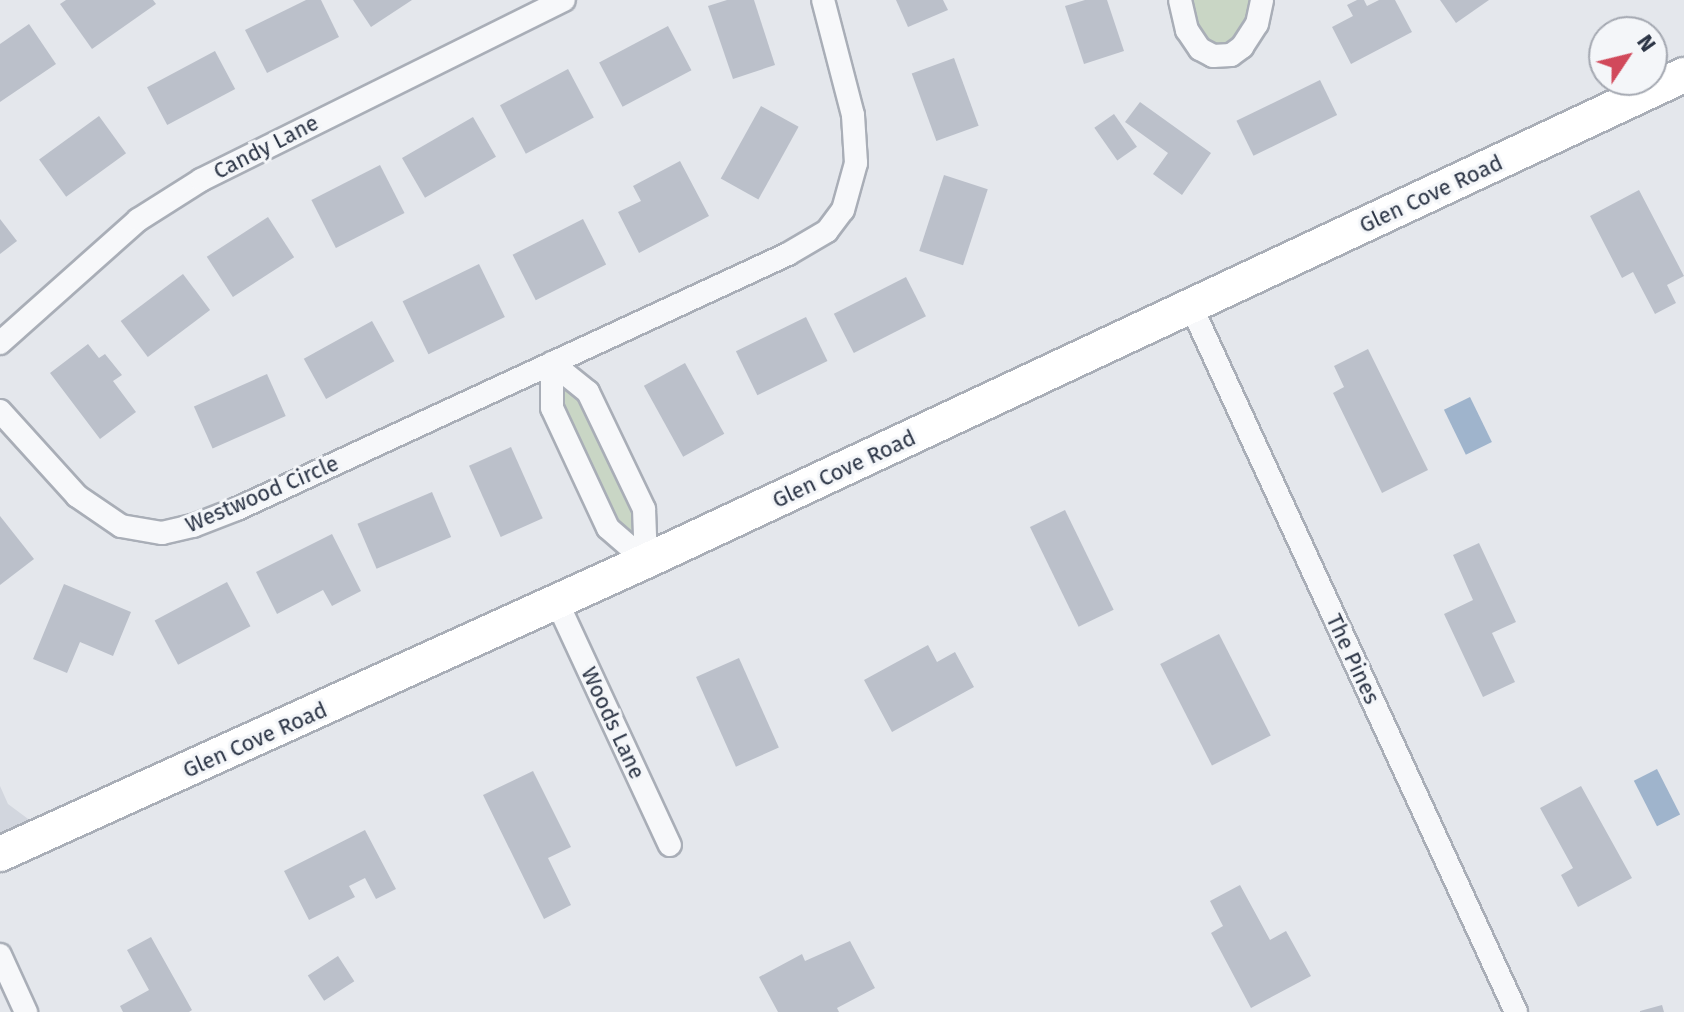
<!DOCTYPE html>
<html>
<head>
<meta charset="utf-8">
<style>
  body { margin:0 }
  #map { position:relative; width:1684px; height:1012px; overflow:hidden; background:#e4e7ec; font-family:"Fira Sans",sans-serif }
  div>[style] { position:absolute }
  .built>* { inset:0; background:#d2d6de }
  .green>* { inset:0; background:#c9d6c5 }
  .water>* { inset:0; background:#9fb4cc; transform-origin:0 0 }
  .building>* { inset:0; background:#bbc0ca; transform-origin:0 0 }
  .roads { filter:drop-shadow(2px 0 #a9aeb7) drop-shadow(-2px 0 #a9aeb7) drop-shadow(0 2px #a9aeb7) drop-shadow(0 -2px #a9aeb7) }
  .street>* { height:22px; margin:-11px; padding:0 11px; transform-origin:11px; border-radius:11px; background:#f7f8fa }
  .primary>* { height:34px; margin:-17px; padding:0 17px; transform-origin:17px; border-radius:17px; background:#fff }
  span { translate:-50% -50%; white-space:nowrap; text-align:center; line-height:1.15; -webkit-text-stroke:6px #f4f6f9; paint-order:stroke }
  .street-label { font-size:22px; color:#2b3445 }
  .north { position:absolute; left:1588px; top:16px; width:80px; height:80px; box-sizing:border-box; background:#f4f6f9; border:2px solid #a4a8b1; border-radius:50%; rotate:55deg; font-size:22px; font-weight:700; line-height:32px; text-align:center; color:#2b3445 }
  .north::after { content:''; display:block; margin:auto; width:28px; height:36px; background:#d1495b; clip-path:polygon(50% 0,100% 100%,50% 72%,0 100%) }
</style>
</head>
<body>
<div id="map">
  <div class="built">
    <div style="clip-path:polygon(0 786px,8px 804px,47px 833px,0 854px)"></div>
  </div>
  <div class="green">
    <div style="clip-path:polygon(1180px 0,1262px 0,1257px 24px,1213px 56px)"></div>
    <div style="clip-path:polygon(552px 363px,588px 392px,644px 509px,646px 561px,608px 528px,552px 408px)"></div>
  </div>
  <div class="water">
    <div style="left:1470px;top:397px;width:50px;height:29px;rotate:64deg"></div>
    <div style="left:1657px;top:769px;width:51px;height:26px;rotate:63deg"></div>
  </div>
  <div class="building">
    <div style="clip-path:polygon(66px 0,153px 0,156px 4px,92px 49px,60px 4px)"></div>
    <div style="clip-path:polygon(306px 0,321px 0,339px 37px,267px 73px,245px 30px)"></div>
    <div style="clip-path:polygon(353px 0,412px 0,371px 27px)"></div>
    <div style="clip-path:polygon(727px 0,754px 0,775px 65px,733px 79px,708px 6px)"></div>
    <div style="clip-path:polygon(896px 0,943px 0,948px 10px,908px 27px)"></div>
    <div style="clip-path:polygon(1085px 0,1107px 0,1124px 51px,1084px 64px,1065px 6px)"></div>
    <div style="clip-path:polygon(1357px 0,1364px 0,1367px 6px,1379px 0,1395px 0,1412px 32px,1351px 64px,1332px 27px,1353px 16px,1347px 5px)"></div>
    <div style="clip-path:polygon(1440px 0,1489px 0,1456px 23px)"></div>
    <div style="clip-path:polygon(29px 24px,56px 64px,0 102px,0 44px)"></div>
    <div style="left:668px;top:26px;width:50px;height:78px;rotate:62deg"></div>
    <div style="left:215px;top:51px;width:43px;height:77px;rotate:62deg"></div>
    <div style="left:954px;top:58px;width:72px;height:45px;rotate:70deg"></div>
    <div style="left:568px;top:69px;width:55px;height:77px;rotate:62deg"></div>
    <div style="left:1320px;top:80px;width:39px;height:93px;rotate:64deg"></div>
    <div style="clip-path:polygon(1140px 102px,1211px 153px,1182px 195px,1153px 174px,1168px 153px,1125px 122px)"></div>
    <div style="left:761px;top:106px;width:43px;height:83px;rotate:29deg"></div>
    <div style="left:1114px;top:114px;width:40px;height:24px;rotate:55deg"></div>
    <div style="left:99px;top:116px;width:46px;height:74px;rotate:54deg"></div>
    <div style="left:473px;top:117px;width:46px;height:82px;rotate:60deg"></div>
    <div style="clip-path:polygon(680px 161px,709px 216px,639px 253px,618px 212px,641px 201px,633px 186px)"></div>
    <div style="left:380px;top:165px;width:54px;height:77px;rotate:63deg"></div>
    <div style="left:944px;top:175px;width:46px;height:80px;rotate:18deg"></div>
    <div style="clip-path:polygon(1639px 190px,1684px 276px,1667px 285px,1676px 303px,1655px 314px,1633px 272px,1622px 278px,1590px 216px)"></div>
    <div style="left:268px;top:217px;width:48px;height:73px;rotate:57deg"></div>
    <div style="clip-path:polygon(0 219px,17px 241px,0 254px)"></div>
    <div style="left:583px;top:219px;width:51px;height:79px;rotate:63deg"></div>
    <div style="left:479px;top:264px;width:59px;height:85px;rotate:64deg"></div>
    <div style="left:183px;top:274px;width:45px;height:78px;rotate:53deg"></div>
    <div style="left:906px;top:277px;width:44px;height:81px;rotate:63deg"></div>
    <div style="left:806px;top:317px;width:49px;height:78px;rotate:64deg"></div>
    <div style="left:372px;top:321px;width:46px;height:78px;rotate:61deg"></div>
    <div style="clip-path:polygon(88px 344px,99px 358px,105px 354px,122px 375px,113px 381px,136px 412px,100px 439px,50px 373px)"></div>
    <div style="clip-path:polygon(1368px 349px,1428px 470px,1382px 493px,1333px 393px,1344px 387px,1334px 366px)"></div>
    <div style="left:685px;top:363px;width:81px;height:47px;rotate:61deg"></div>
    <div style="left:267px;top:374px;width:46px;height:80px;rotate:66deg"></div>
    <div style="left:511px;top:447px;width:78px;height:46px;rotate:66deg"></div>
    <div style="left:432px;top:492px;width:49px;height:81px;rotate:67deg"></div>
    <div style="left:1065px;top:510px;width:111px;height:39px;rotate:64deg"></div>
    <div style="clip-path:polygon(0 516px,34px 559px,0 585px)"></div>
    <div style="clip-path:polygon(332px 534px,361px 591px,332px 606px,323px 590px,277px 614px,256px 572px)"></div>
    <div style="clip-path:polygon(1479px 543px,1516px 622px,1492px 633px,1515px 682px,1483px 697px,1444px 614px,1473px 600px,1453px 555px)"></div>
    <div style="left:227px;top:582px;width:50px;height:82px;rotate:62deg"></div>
    <div style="clip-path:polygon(64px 584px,131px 612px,113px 656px,80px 642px,67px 673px,33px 659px)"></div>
    <div style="left:1219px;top:634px;width:114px;height:66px;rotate:63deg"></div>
    <div style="clip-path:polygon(928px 645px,937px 662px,955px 652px,974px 687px,892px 732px,864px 680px)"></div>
    <div style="left:739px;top:658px;width:98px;height:47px;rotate:66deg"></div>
    <div style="clip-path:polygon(533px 771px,571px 847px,548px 858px,571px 905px,544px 919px,483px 795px)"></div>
    <div style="clip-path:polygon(1581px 786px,1632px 878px,1578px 907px,1561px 875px,1573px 868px,1540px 808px)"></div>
    <div style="clip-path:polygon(365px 830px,396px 889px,376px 899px,365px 878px,349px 886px,355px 897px,309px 920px,284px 871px)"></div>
    <div style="clip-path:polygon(1240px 885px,1270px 940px,1286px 931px,1311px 976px,1251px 1008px,1211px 933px,1223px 926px,1210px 901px)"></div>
    <div style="clip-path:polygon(151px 937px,192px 1010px,189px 1012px,123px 1012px,120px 1006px,149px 990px,127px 950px)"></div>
    <div style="clip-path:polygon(850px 941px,875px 988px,837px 1008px,839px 1012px,778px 1012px,759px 977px,802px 954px,805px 961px)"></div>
    <div style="left:338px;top:956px;width:30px;height:36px;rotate:57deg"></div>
    <div style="clip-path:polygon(1662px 1005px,1664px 1012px,1640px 1012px,1640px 1011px)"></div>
  </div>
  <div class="roads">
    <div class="street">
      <div style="left:1180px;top:0;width:31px;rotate:77deg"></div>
      <div style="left:1187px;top:30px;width:23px;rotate:56deg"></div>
      <div style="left:1200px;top:49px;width:15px;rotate:28deg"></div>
      <div style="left:1213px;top:56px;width:18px;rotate:-3deg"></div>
      <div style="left:1231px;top:55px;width:14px;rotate:-36deg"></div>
      <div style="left:1242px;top:47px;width:27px;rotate:-57deg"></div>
      <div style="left:1257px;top:24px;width:25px;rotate:-78deg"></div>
      <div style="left:1191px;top:306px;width:777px;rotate:65.28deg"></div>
      <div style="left:0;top:343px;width:185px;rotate:-41.7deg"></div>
      <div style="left:138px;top:220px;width:75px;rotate:-32.4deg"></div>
      <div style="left:201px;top:180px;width:405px;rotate:-26.4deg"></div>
      <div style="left:552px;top:363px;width:46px;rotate:38.9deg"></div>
      <div style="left:588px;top:392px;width:130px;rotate:64.4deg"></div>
      <div style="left:644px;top:509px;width:52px;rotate:87.8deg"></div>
      <div style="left:646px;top:561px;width:50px;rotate:-139deg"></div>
      <div style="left:608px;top:528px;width:132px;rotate:-115deg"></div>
      <div style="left:552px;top:408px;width:45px;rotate:-90deg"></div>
      <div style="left:0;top:411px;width:115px;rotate:47.8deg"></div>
      <div style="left:77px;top:496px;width:53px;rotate:34.3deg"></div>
      <div style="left:121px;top:526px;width:42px;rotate:9.7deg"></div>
      <div style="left:162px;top:533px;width:32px;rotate:-13deg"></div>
      <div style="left:193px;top:526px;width:47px;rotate:-21.1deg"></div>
      <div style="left:237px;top:509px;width:607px;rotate:-24.83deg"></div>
      <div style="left:788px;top:254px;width:45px;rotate:-30.5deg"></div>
      <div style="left:827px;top:231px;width:26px;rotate:-53deg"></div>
      <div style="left:843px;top:210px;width:49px;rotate:-74.5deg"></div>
      <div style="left:856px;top:163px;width:48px;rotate:-93.6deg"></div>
      <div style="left:853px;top:115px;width:119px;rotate:-104.6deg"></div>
      <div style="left:557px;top:602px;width:268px;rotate:65.1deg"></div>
      <div style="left:0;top:955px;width:63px;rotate:65.5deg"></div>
    </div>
    <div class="primary">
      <div style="left:0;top:854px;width:709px;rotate:-24.4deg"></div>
      <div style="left:646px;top:561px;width:1146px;rotate:-25.09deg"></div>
    </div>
  </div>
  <div class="street-label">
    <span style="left:266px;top:147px;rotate:-27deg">Candy Lane</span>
    <span style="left:1431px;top:194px;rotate:-25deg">Glen Cove Road</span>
    <span style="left:844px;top:469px;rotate:-25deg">Glen Cove Road</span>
    <span style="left:262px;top:494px;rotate:-23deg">Westwood Circle</span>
    <span style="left:1353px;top:659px;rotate:65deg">The Pines</span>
    <span style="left:613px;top:723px;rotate:65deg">Woods Lane</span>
    <span style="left:255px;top:740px;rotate:-24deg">Glen Cove Road</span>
  </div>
  <div class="north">N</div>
</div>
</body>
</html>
